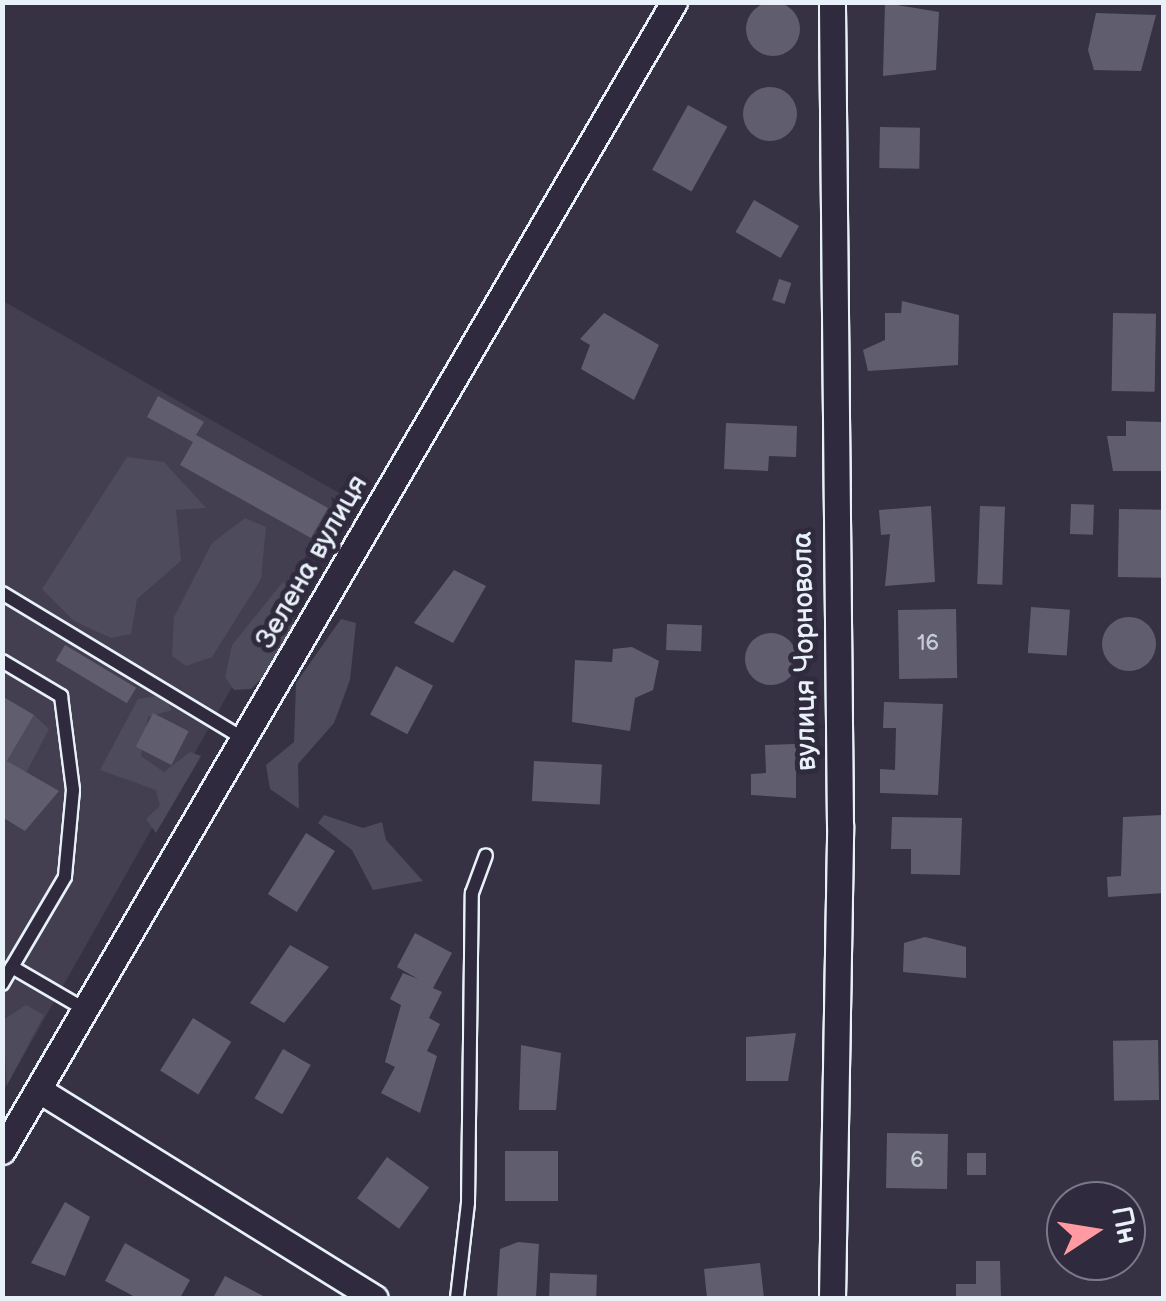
<!DOCTYPE html>
<html>
<head>
<meta charset="utf-8">
<style>
  body { margin:0 }
  #map { position:relative; width:1166px; height:1301px; overflow:hidden; background:#363244; font-family:"Balsamiq Sans",sans-serif }
  div>[style] { position:absolute }
  .built>* { inset:0; background:#433f51 }
  .green>* { inset:0; background:#4d4b5c }
  .building>* { inset:0; background:#605e6e; transform-origin:0 0 }
  .round { border-radius:50% }
  .roads { filter:drop-shadow(2px 0 #e8f1f8) drop-shadow(-2px 0 #e8f1f8) drop-shadow(0 2px #e8f1f8) drop-shadow(0 -2px #e8f1f8) }
  .service>* { height:12px; margin:-6px; padding:0 6px; transform-origin:6px; border-radius:6px; background:#2f2a3d }
  .minor>* { height:25px; margin:-12.5px; padding:0 12.5px; transform-origin:12.5px; border-radius:12.5px; background:#2f2a3d }
  span { translate:-50% -50%; white-space:nowrap; text-align:center; line-height:1.15; -webkit-text-stroke:10px #2f2a3d; paint-order:stroke }
  .number-label { font-size:22px; color:#c6ccd6 }
  .number-label span { -webkit-text-stroke-width:0 }
  .street-label { font-size:28px; color:#e8f1f8 }
  .frame { position:absolute; inset:0; border:5px solid #e8f1f8; pointer-events:none }
  .north { position:absolute; left:1046px; top:1181px; width:100px; height:100px; box-sizing:border-box; background:#2f2a3d; border:2px solid #797a88; border-radius:50%; rotate:78deg; font-size:28px; font-weight:700; line-height:40px; text-align:center; color:#e8f1f8 }
  .north::after { content:''; display:block; margin:auto; width:35px; height:45px; background:#ff9aa2; clip-path:polygon(50% 0,100% 100%,50% 72%,0 100%) }
</style>
</head>
<body>
<div id="map">
  <div class="built">
    <div style="clip-path:polygon(3px 301px,341px 494px,3px 1092px)"></div>
  </div>
  <div class="green">
    <div style="clip-path:polygon(127px 457px,164px 462px,206px 508px,176px 510px,181px 561px,137px 599px,131px 634px,111px 638px,74px 621px,42px 589px)"></div>
    <div style="clip-path:polygon(245px 518px,266px 527px,261px 579px,212px 657px,186px 666px,172px 656px,174px 617px,212px 543px)"></div>
    <div style="clip-path:polygon(283px 582px,295px 591px,292px 649px,251px 689px,234px 690px,225px 677px,232px 645px)"></div>
    <div style="clip-path:polygon(341px 619px,356px 623px,350px 680px,334px 723px,298px 764px,299px 809px,270px 789px,266px 765px,294px 742px,296px 683px)"></div>
    <div style="clip-path:polygon(163px 695px,172px 710px,148px 717px,141px 756px,164px 772px,190px 752px,201px 756px,156px 833px,146px 819px,160px 806px,156px 790px,100px 770px,138px 699px)"></div>
    <div style="clip-path:polygon(34px 715px,49px 729px,26px 773px,7px 761px)"></div>
    <div style="clip-path:polygon(324px 815px,363px 828px,382px 822px,386px 840px,423px 881px,373px 890px,352px 850px,318px 823px)"></div>
    <div style="clip-path:polygon(26px 1005px,44px 1015px,7px 1085px,3px 1020px)"></div>
  </div>
  <div class="building">
    <div class="round" style="left:746px;top:2px;width:54px;height:54px"></div>
    <div style="clip-path:polygon(885px 3px,939px 12px,936px 70px,883px 76px)"></div>
    <div style="clip-path:polygon(1096px 13px,1156px 15px,1141px 71px,1094px 70px,1088px 50px)"></div>
    <div class="round" style="left:743px;top:87px;width:54px;height:54px"></div>
    <div style="left:688px;top:105px;width:45px;height:74px;rotate:29deg"></div>
    <div style="left:880px;top:127px;width:40px;height:41px;rotate:1deg"></div>
    <div style="left:754px;top:200px;width:52px;height:37px;rotate:30deg"></div>
    <div style="left:779px;top:279px;width:13px;height:22px;rotate:18deg"></div>
    <div style="clip-path:polygon(902px 301px,959px 315px,958px 365px,868px 371px,863px 350px,885px 340px,885px 313px,901px 313px)"></div>
    <div style="clip-path:polygon(604px 313px,659px 345px,634px 400px,581px 369px,590px 345px,580px 339px)"></div>
    <div style="left:1113px;top:313px;width:43px;height:78px;rotate:1deg"></div>
    <div style="clip-path:polygon(158px 396px,204px 422px,196px 435px,328px 508px,311px 538px,180px 465px,193px 442px,147px 417px)"></div>
    <div style="clip-path:polygon(1126px 421px,1162px 422px,1162px 471px,1113px 471px,1107px 436px,1126px 436px)"></div>
    <div style="clip-path:polygon(726px 423px,797px 426px,796px 457px,769px 456px,768px 471px,724px 469px)"></div>
    <div style="left:1071px;top:504px;width:23px;height:30px;rotate:2deg"></div>
    <div style="clip-path:polygon(931px 506px,935px 582px,885px 586px,890px 534px,881px 535px,879px 510px)"></div>
    <div style="left:980px;top:506px;width:25px;height:78px;rotate:2deg"></div>
    <div style="left:1119px;top:509px;width:45px;height:68px;rotate:1deg"></div>
    <div style="clip-path:polygon(454px 570px,486px 586px,453px 643px,414px 623px)"></div>
    <div style="left:1031px;top:607px;width:39px;height:46px;rotate:4deg"></div>
    <div style="left:956px;top:609px;width:69px;height:58px;rotate:89deg"></div>
    <div class="round" style="left:1102px;top:617px;width:54px;height:54px"></div>
    <div style="left:667px;top:624px;width:35px;height:26px;rotate:2deg"></div>
    <div class="round" style="left:745px;top:633px;width:52px;height:52px"></div>
    <div style="left:65px;top:645px;width:83px;height:18px;rotate:31deg"></div>
    <div style="clip-path:polygon(632px 647px,659px 661px,653px 690px,635px 698px,630px 731px,572px 722px,575px 660px,612px 662px,613px 649px)"></div>
    <div style="left:396px;top:666px;width:42px;height:55px;rotate:28deg"></div>
    <div style="clip-path:polygon(2px 696px,34px 715px,7px 761px,59px 791px,25px 831px,2px 817px)"></div>
    <div style="clip-path:polygon(884px 702px,943px 704px,938px 795px,880px 793px,880px 769px,895px 770px,896px 728px,883px 728px)"></div>
    <div style="left:153px;top:713px;width:40px;height:38px;rotate:27deg"></div>
    <div style="clip-path:polygon(796px 744px,796px 798px,751px 795px,751px 774px,766px 773px,765px 745px)"></div>
    <div style="left:534px;top:761px;width:68px;height:40px;rotate:3deg"></div>
    <div style="clip-path:polygon(1162px 815px,1164px 893px,1108px 897px,1107px 877px,1121px 876px,1123px 817px)"></div>
    <div style="clip-path:polygon(892px 817px,962px 818px,960px 875px,911px 874px,911px 849px,891px 849px)"></div>
    <div style="left:306px;top:833px;width:34px;height:72px;rotate:32deg"></div>
    <div style="clip-path:polygon(415px 933px,452px 953px,433px 988px,442px 992px,429px 1018px,440px 1024px,427px 1051px,437px 1056px,420px 1113px,381px 1093px,395px 1067px,385px 1062px,401px 1005px,390px 999px,403px 973px,418px 979px,397px 967px)"></div>
    <div style="clip-path:polygon(925px 937px,966px 947px,966px 978px,903px 972px,904px 943px)"></div>
    <div style="clip-path:polygon(290px 945px,329px 967px,284px 1023px,250px 1003px)"></div>
    <div style="left:193px;top:1018px;width:45px;height:62px;rotate:32deg"></div>
    <div style="clip-path:polygon(796px 1033px,788px 1081px,746px 1081px,746px 1037px)"></div>
    <div style="left:1158px;top:1040px;width:60px;height:45px;rotate:89deg"></div>
    <div style="clip-path:polygon(521px 1045px,561px 1053px,556px 1110px,519px 1110px)"></div>
    <div style="left:283px;top:1049px;width:32px;height:57px;rotate:30deg"></div>
    <div style="left:887px;top:1133px;width:61px;height:55px;rotate:1deg"></div>
    <div style="left:505px;top:1151px;width:53px;height:50px"></div>
    <div style="left:986px;top:1153px;width:22px;height:19px;rotate:90deg"></div>
    <div style="left:387px;top:1157px;width:52px;height:51px;rotate:36deg"></div>
    <div style="clip-path:polygon(65px 1202px,90px 1217px,65px 1276px,31px 1263px)"></div>
    <div style="clip-path:polygon(518px 1242px,539px 1244px,536px 1298px,497px 1296px,500px 1249px)"></div>
    <div style="clip-path:polygon(125px 1243px,190px 1280px,180px 1298px,137px 1298px,105px 1281px)"></div>
    <div style="clip-path:polygon(976px 1261px,1000px 1261px,1001px 1298px,956px 1298px,956px 1284px,976px 1284px)"></div>
    <div style="clip-path:polygon(760px 1263px,764px 1298px,707px 1298px,704px 1269px)"></div>
    <div style="left:550px;top:1273px;width:47px;height:25px;rotate:2deg"></div>
    <div style="clip-path:polygon(225px 1276px,267px 1298px,213px 1298px)"></div>
  </div>
  <div class="roads">
    <div class="service">
      <div style="left:2px;top:593px;width:283px;rotate:31.1deg"></div>
      <div style="left:2px;top:661px;width:69px;rotate:30.7deg"></div>
      <div style="left:61px;top:696px;width:95px;rotate:82.7deg"></div>
      <div style="left:73px;top:790px;width:87px;rotate:95.3deg"></div>
      <div style="left:65px;top:877px;width:104px;rotate:120.5deg"></div>
      <div style="left:2px;top:984px;width:20px;rotate:-60deg"></div>
      <div style="left:12px;top:967px;width:86px;rotate:30.2deg"></div>
      <div style="left:457px;top:1298px;width:96px;rotate:-83.4deg"></div>
      <div style="left:468px;top:1203px;width:310px;rotate:-89.3deg"></div>
      <div style="left:472px;top:893px;width:40px;rotate:-69.8deg"></div>
    </div>
    <div class="minor">
      <div style="left:39px;top:1090px;width:395px;rotate:31.8deg"></div>
      <div style="left:2px;top:1151px;width:1331px;rotate:-59.68deg"></div>
      <div style="left:832px;top:1298px;width:473px;rotate:-89deg"></div>
      <div style="left:840px;top:825px;width:823px;rotate:-90.56deg"></div>
    </div>
  </div>
  <div class="number-label">
    <span style="left:928px;top:644px">16</span>
    <span style="left:917px;top:1161px">6</span>
  </div>
  <div class="street-label">
    <span style="left:312px;top:562px;rotate:-60deg">Зелена вулиця</span>
    <span style="left:805px;top:651px;rotate:-91deg">вулиця Чорновола</span>
  </div>
  <div class="frame"></div>
  <div class="north">Пн</div>
</div>
</body>
</html>
